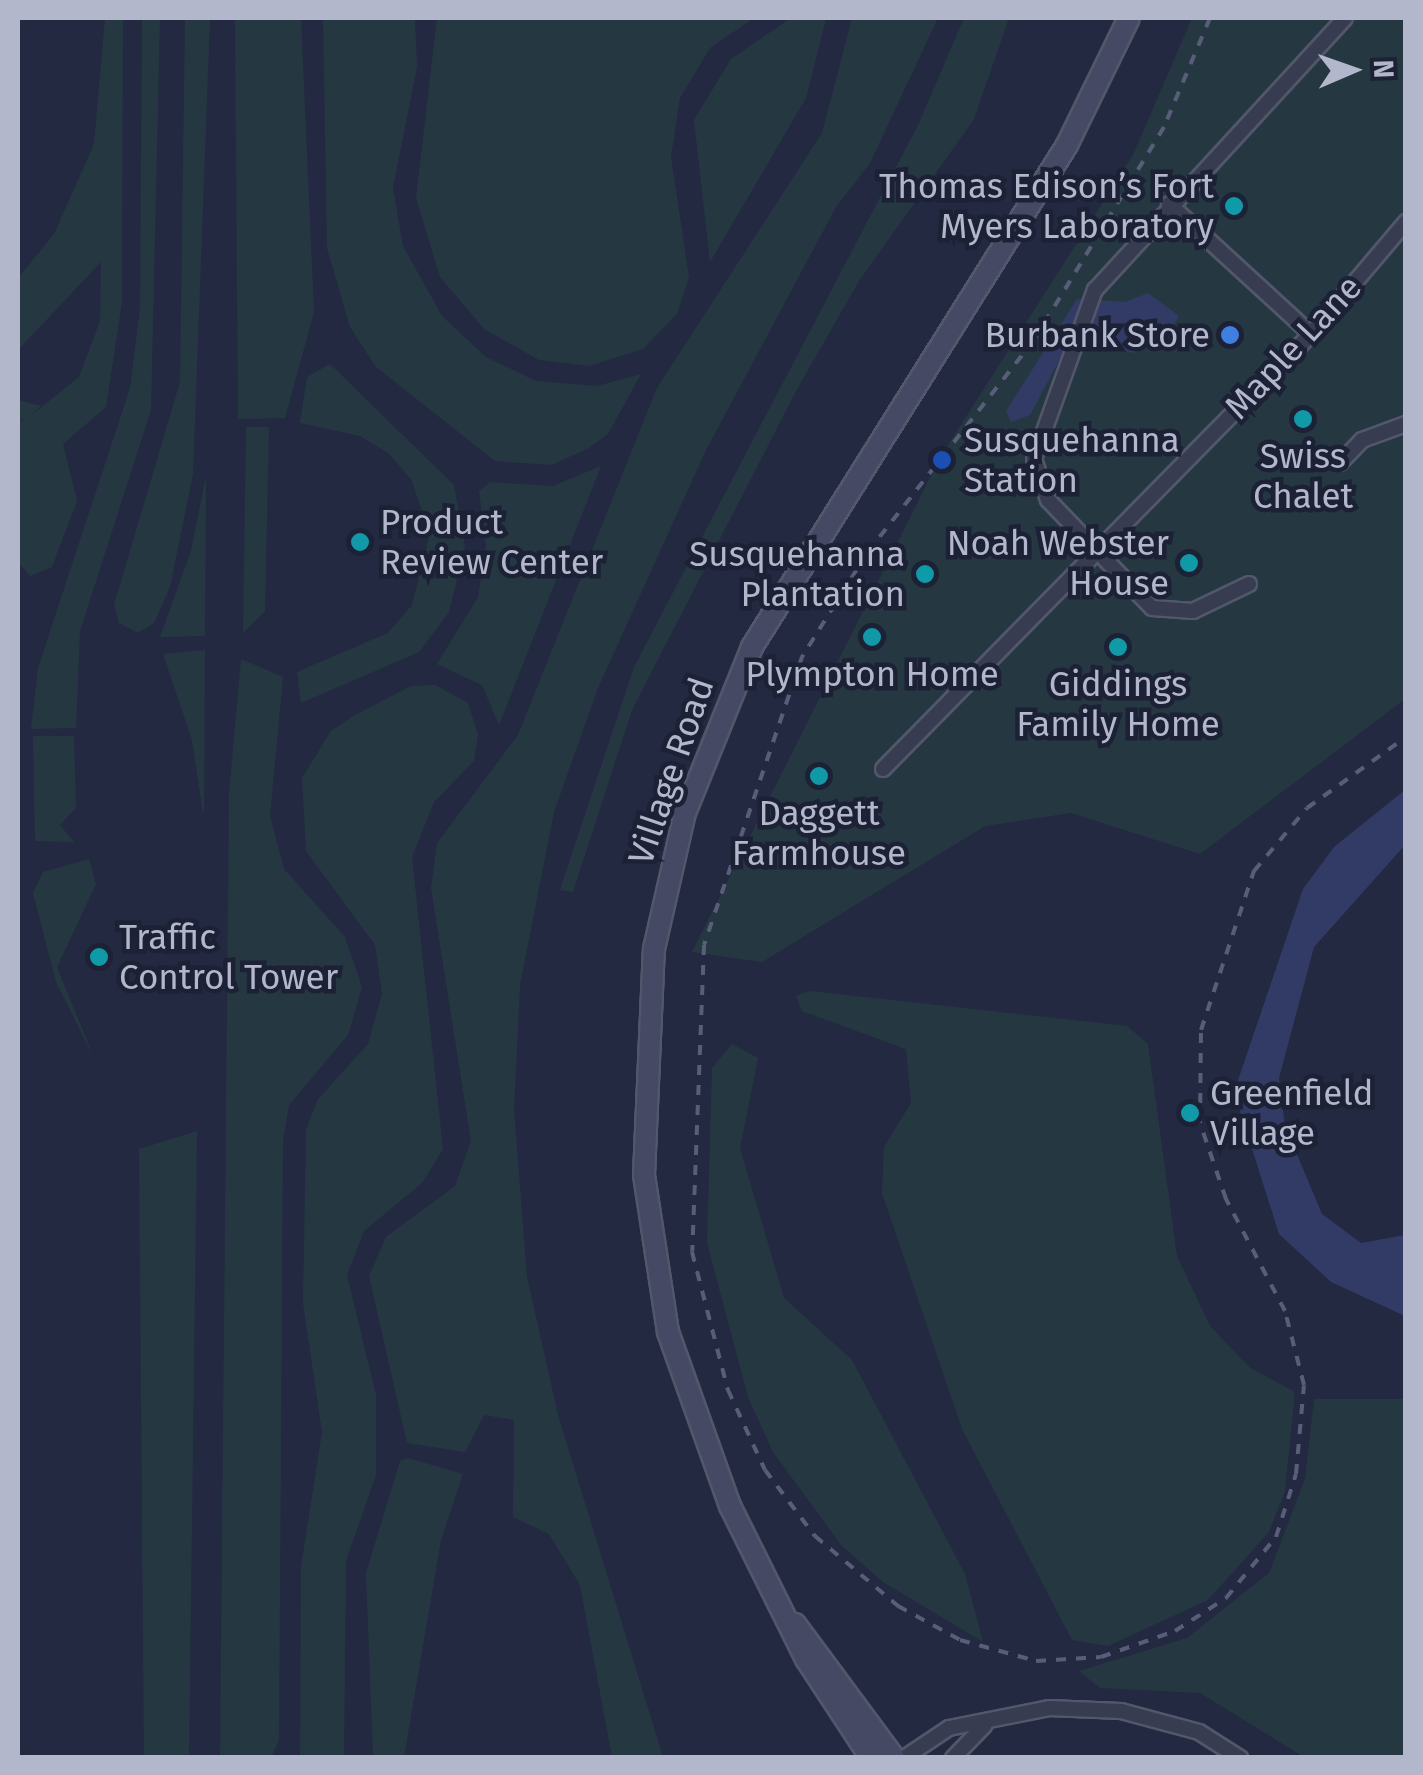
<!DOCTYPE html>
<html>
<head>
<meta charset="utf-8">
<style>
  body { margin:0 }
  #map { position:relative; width:1423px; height:1775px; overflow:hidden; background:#232941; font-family:"Fira Sans",sans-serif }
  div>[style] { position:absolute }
  .green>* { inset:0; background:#253842 }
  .water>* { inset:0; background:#323b65 }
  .roads { filter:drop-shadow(2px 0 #52576b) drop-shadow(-2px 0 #52576b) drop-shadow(0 2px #52576b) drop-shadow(0 -2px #52576b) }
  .street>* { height:14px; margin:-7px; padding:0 7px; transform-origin:7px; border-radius:7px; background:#373c51 }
  .secondary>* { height:20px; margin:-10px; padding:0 10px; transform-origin:10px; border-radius:10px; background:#454964 }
  .rail>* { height:4px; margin-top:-2px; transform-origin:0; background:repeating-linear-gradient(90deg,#595e78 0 10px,transparent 0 20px) }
  .dots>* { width:28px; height:28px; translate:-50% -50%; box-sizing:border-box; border:5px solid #1c2136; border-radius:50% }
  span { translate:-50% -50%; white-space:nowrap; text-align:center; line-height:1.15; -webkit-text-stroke:9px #1c2136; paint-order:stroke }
  .poi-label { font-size:35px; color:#b3b7cb }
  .right { translate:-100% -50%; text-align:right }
  .left { translate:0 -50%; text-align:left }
  .street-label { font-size:35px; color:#b3b7cb }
  .frame { position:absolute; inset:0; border:20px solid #b3b7cb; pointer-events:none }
  .north { position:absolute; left:1303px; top:20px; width:100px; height:100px; -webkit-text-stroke:8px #1c2136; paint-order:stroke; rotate:88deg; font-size:28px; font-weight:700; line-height:40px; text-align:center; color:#b3b7cb }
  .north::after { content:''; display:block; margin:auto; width:35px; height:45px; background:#b3b7cb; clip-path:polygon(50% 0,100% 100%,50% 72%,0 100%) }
</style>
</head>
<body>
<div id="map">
  <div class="green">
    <div style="clip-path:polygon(105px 18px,123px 18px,122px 302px,106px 407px,63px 444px,77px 501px,52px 567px,30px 576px,18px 562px,18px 424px,26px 418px,18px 421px,18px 400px,41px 406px,28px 418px,79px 377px,100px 321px,101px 262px,18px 350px,18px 278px,54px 234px,94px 144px)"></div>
    <div style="clip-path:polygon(142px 18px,160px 18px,151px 410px,80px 631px,76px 728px,31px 729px,38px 668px,130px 388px,140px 309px)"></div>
    <div style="clip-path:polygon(185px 18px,210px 18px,193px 474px,170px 587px,154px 623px,138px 633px,119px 623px,114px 605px,180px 382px)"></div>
    <div style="clip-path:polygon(235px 18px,301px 18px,314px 312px,285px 418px,238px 419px)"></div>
    <div style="clip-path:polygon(323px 18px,415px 18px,417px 67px,393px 188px,403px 246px,442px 316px,486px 357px,536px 381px,597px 386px,641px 374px,608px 434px,587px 449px,551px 465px,495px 461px,376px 367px,350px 327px,327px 248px)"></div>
    <div style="clip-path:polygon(437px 18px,754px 18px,710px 48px,680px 98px,671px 157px,689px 277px,677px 314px,643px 349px,589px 366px,539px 360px,484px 329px,440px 277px,416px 198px)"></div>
    <div style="clip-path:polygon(791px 18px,826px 18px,806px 98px,710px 262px,694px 120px,731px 59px)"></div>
    <div style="clip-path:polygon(852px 18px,938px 18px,870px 163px,836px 207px,705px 452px,598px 688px,554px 812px,520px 985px,514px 1110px,527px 1277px,558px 1415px,663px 1757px,612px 1757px,580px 1585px,549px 1534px,513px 1517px,514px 1420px,484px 1415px,465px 1452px,407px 1443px,369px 1276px,386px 1237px,455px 1186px,471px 1141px,431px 888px,437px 843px,518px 735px,657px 388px,822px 133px)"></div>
    <div style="clip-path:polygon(964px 18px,1009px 18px,974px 119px,859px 281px,796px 391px,632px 710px,573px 892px,560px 890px,634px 667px,919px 123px)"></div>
    <div style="clip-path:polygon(1192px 18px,1405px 18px,1405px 699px,1200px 854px,1071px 813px,985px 826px,762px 962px,692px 952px,941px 456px,1133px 155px)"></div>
    <div style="clip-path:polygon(330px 364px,454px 485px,465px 547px,449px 612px,419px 652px,301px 703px,297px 672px,388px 633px,412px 605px,430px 534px,411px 479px,388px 453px,360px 436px,300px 423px,307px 377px)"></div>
    <div style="clip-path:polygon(246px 427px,269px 427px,265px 611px,243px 633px)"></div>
    <div style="clip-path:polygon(601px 466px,499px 725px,482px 685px,437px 664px,478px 597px,486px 545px,479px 491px,490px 482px,553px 486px)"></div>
    <div style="clip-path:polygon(206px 476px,205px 636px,160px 637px,191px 551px)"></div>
    <div style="clip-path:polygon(205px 650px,204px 811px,203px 813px,192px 740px,163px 654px)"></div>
    <div style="clip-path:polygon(241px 659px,283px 677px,270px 816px,284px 869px,345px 937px,362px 987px,348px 1035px,289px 1105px,283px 1141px,279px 1740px,271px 1758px,220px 1757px,229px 794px)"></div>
    <div style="clip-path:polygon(435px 685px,468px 703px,478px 735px,474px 761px,434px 802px,412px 857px,443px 1149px,422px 1183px,364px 1231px,347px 1275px,376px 1395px,376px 1475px,346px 1561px,344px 1757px,300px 1757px,301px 1567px,322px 1432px,303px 1303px,306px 1130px,318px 1099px,368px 1044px,382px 994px,375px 945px,306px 851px,302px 778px,331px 731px,355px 715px,411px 686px)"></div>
    <div style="clip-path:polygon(33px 736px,74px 736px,76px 808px,60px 825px,74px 842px,35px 841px)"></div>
    <div style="clip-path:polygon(89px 859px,96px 884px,57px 967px,94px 1058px,56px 982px,33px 893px,43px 872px)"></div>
    <div style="clip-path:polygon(810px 991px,1127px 1026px,1148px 1044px,1177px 1256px,1210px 1326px,1249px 1367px,1295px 1392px,1285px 1491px,1269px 1532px,1208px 1600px,1108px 1646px,1072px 1640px,962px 1429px,882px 1193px,884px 1147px,911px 1103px,906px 1049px,802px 1011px,796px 996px)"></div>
    <div style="clip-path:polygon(732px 1044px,758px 1058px,740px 1148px,784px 1298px,852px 1360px,965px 1574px,983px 1642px,883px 1582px,842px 1546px,773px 1452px,748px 1397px,707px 1243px,712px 1068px)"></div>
    <div style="clip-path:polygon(197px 1131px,189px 1757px,144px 1757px,139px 1149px)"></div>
    <div style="clip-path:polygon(1314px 1399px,1405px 1399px,1405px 1757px,1304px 1757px,1200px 1693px,1100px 1688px,1079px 1671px,1187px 1638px,1269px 1573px,1305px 1479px)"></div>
    <div style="clip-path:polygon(408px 1458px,463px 1474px,441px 1540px,404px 1757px,373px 1757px,366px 1573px,400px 1461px)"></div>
  </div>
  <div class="water">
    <div style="clip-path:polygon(1148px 293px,1179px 316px,1167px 337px,1134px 353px,1071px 338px,1030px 415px,1011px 422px,1006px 411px,1077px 299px,1125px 302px)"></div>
    <div style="clip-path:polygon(1405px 790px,1405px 845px,1314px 947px,1279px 1078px,1285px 1126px,1322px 1214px,1361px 1243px,1405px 1235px,1405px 1316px,1331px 1282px,1279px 1234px,1234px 1092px,1303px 889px,1334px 847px)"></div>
  </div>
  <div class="roads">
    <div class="street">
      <div style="left:1169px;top:204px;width:193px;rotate:42.5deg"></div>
      <div style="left:1340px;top:463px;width:32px;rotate:-46deg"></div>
      <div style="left:1362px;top:440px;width:47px;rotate:-20deg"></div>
      <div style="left:1249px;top:584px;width:62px;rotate:154.3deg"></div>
      <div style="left:1193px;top:611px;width:41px;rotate:-175.8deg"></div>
      <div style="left:1152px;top:608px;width:150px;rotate:-133.9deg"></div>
      <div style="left:1048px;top:500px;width:43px;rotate:-108.9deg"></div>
      <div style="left:1034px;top:459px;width:180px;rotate:-70.2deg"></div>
      <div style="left:1095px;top:290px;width:369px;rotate:-47.4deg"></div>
      <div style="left:883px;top:769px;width:610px;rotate:-45.46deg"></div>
      <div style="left:1311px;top:334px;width:147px;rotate:-49.7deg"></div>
      <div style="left:904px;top:1758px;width:54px;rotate:-33.7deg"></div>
      <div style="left:949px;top:1728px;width:102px;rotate:-11.3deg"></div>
      <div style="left:1049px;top:1708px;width:72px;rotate:2.4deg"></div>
      <div style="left:1121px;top:1711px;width:81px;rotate:15.1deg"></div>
      <div style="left:1199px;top:1732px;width:49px;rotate:32.4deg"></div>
      <div style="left:953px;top:1758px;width:45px;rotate:-45.9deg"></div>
    </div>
    <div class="secondary">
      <div style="left:795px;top:1624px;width:167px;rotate:53.5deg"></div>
      <div style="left:871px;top:1758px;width:118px;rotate:-123.3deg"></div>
      <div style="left:806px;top:1659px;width:171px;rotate:-116.4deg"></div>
      <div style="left:730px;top:1506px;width:185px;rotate:-109.6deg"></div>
      <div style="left:668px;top:1332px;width:159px;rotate:-98.7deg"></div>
      <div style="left:644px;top:1175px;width:226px;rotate:-87.5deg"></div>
      <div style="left:654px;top:949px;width:139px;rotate:-77.2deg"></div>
      <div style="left:685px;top:813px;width:179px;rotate:-68deg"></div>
      <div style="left:752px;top:647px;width:593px;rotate:-57.89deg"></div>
      <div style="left:1067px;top:145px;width:141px;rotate:-64deg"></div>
    </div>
  </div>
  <div class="rail">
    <div style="left:1210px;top:18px;width:118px;rotate:112.9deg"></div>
    <div style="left:1164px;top:127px;width:250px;rotate:121.4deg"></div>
    <div style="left:1034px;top:340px;width:271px;rotate:128.1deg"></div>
    <div style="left:867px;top:553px;width:123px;rotate:122deg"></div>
    <div style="left:802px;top:657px;width:304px;rotate:108.8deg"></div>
    <div style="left:704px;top:945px;width:307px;rotate:92.2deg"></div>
    <div style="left:692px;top:1252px;width:143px;rotate:75.4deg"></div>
    <div style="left:728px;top:1390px;width:88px;rotate:65.2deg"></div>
    <div style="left:765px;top:1470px;width:83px;rotate:52.9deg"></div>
    <div style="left:815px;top:1536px;width:109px;rotate:40.1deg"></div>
    <div style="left:898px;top:1606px;width:71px;rotate:28.7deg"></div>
    <div style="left:960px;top:1640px;width:79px;rotate:15.4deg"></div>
    <div style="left:1036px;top:1661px;width:65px;rotate:-3.5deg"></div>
    <div style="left:1101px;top:1657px;width:78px;rotate:-19.4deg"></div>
    <div style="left:1175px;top:1631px;width:61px;rotate:-32.9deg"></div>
    <div style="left:1226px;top:1598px;width:79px;rotate:-50.7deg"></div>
    <div style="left:1276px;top:1537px;width:66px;rotate:-72.4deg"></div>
    <div style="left:1296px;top:1474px;width:89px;rotate:-84.9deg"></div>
    <div style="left:1304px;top:1385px;width:76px;rotate:-104.4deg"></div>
    <div style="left:1285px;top:1311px;width:127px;rotate:-117.8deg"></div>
    <div style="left:1226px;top:1199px;width:80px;rotate:-108.9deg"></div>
    <div style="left:1200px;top:1123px;width:93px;rotate:-89.4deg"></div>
    <div style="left:1201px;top:1030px;width:168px;rotate:-71.6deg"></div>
    <div style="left:1254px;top:871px;width:82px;rotate:-49.9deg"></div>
    <div style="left:1307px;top:808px;width:122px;rotate:-35.6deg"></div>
  </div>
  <div class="dots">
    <div style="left:1234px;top:206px;background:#0f9aa8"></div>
    <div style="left:1230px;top:335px;background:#3f7fe0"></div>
    <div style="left:1303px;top:419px;background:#0f9aa8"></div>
    <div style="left:942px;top:460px;background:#1a4fb4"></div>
    <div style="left:360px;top:542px;background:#0f9aa8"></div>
    <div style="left:1189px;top:563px;background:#0f9aa8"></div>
    <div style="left:925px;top:574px;background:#0f9aa8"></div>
    <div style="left:872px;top:637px;background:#0f9aa8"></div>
    <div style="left:1118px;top:647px;background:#0f9aa8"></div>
    <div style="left:819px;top:776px;background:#0f9aa8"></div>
    <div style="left:99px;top:957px;background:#0f9aa8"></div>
    <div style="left:1190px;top:1113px;background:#0f9aa8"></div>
  </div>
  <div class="poi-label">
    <span class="right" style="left:1214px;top:206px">Thomas Edison’s Fort<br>Myers Laboratory</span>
    <span class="right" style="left:1210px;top:335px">Burbank Store</span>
    <span class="left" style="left:964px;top:460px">Susquehanna<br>Station</span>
    <span style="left:1303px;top:476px">Swiss<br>Chalet</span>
    <span class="left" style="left:380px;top:542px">Product<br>Review Center</span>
    <span class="right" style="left:1169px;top:563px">Noah Webster<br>House</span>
    <span class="right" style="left:905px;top:574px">Susquehanna<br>Plantation</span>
    <span style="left:872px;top:674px">Plympton Home</span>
    <span style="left:1118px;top:704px">Giddings<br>Family Home</span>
    <span style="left:819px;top:833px">Daggett<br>Farmhouse</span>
    <span class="left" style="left:119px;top:957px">Traffic<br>Control Tower</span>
    <span class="left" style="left:1210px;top:1113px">Greenfield<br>Village</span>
  </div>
  <div class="street-label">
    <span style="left:1293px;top:347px;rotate:-47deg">Maple Lane</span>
    <span style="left:671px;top:771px;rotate:-71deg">Village Road</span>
  </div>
  <div class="frame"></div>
  <div class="north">N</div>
</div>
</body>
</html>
